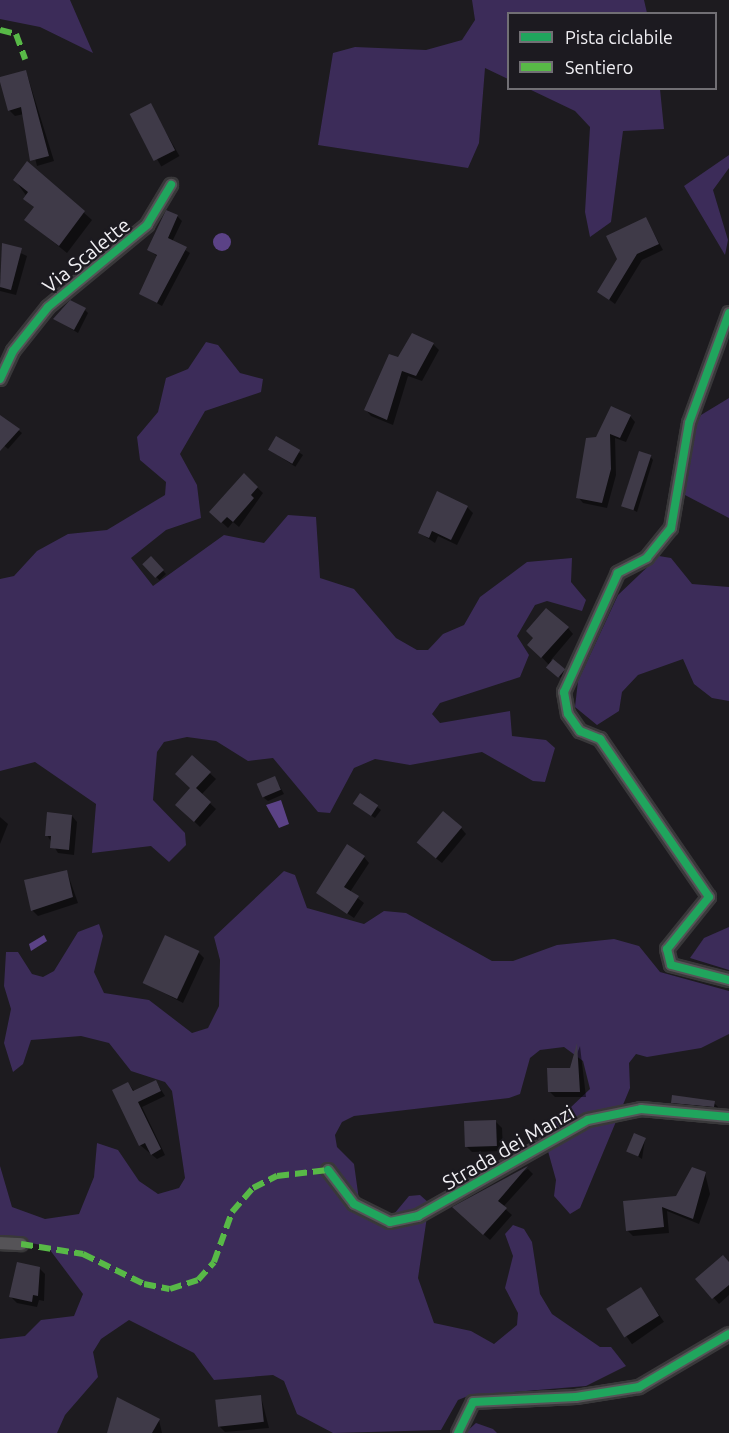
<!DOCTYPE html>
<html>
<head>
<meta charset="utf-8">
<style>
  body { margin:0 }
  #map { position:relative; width:729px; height:1433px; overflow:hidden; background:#1d1b1f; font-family:Ubuntu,sans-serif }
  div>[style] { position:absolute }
  .green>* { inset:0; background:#3c2c59 }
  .water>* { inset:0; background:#5b4286 }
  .round { border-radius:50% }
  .shadow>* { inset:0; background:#0007; transform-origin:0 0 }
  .building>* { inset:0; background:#3f3a48; transform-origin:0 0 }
  .roads { filter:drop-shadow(2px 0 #39383a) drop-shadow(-2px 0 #39383a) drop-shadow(0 2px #39383a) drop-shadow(0 -2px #39383a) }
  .minor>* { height:12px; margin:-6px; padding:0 6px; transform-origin:6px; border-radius:6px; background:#555357 }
  .quiet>* { height:6px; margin-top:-3px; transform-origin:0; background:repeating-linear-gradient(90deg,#58b947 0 12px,transparent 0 18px) }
  .cycleway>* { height:8px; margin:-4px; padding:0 4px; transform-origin:4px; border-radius:4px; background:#20a55d }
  span { translate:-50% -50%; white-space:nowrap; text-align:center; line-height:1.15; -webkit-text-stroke:4.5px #1c1a20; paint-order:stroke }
  .street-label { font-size:20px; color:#f0eff3 }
  .legend { position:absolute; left:507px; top:12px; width:210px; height:78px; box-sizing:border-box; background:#1c1a20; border:2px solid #716f74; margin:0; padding:8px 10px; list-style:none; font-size:18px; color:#f0eff3 }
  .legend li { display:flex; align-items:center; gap:12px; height:30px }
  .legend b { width:30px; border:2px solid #716f74 }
</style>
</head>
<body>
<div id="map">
  <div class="green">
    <div style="clip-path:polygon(0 0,70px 0,93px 53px,40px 27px,0 19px)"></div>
    <div style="clip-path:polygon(472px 0,644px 0,647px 13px,508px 14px,508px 79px,485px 68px,479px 143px,468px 168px,318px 145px,333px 53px,355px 47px,426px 50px,462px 40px,475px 20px)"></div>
    <div style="clip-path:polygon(529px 89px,660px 89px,664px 129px,623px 131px,611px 222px,590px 237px,585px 212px,590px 127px,575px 111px)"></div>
    <div style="clip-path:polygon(729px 155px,729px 168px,713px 190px,728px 240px,725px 255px,684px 186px)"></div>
    <div style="clip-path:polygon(206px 342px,218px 345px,240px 373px,263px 379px,261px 392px,205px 411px,180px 454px,197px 485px,201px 518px,166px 530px,131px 558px,153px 586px,224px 535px,264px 543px,288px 515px,316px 517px,320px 578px,354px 589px,396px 638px,417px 650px,428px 650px,443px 634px,464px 625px,480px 597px,527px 562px,572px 558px,571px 582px,586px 600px,582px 611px,547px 601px,535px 605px,517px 636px,529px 655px,520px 677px,440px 703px,432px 714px,440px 723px,510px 711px,512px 736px,546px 740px,555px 748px,545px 782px,533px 781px,482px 752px,410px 765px,375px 759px,354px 768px,330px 813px,318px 812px,273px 758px,248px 761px,216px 741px,187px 737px,164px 742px,157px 752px,153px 800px,185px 833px,186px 845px,169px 862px,151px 846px,92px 853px,96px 804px,35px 762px,0 771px,0 579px,14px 576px,37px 551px,68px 534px,107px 530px,165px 495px,166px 482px,140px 460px,137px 437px,158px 412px,166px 378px,188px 369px)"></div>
    <div style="clip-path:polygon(729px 398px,729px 518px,683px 494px,695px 426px,701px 415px)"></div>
    <div style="clip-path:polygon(659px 556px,671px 558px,692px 584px,729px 587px,729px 701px,712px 698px,694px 684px,683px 659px,638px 675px,622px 692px,619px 711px,597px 725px,575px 707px,578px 681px,618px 595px)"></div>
    <div style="clip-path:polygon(284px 871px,295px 875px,307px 908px,364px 924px,384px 911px,406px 913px,492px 961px,513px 961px,557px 945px,614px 939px,639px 946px,660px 972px,729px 991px,729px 1034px,701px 1048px,647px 1057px,636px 1054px,629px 1063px,630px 1088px,580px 1208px,570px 1214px,554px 1196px,556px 1180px,546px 1144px,550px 1127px,590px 1089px,583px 1061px,564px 1047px,540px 1050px,530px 1058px,520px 1094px,509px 1098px,354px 1116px,342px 1122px,335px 1135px,337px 1147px,354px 1164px,360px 1207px,380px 1218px,394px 1214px,409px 1196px,420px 1195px,429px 1203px,418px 1278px,434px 1323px,471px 1331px,494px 1344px,517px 1325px,518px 1313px,505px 1288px,513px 1256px,505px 1234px,513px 1225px,524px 1229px,532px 1242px,540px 1294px,552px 1314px,600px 1347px,611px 1347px,626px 1366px,586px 1386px,468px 1396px,458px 1400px,441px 1430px,333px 1433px,297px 1414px,284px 1381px,273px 1375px,214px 1380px,194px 1353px,129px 1320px,101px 1339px,93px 1352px,98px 1377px,65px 1415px,57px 1433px,0 1433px,0 1339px,25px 1336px,41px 1320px,74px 1316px,83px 1294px,47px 1246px,14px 1240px,0 1247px,0 1166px,12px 1207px,45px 1219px,79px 1214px,94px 1177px,97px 1143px,118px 1150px,139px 1181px,158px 1194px,179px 1188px,185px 1178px,172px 1091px,165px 1082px,131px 1071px,109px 1043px,81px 1036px,31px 1040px,23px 1064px,13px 1072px,4px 1043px,11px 1009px,4px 986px,6px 952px,18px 952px,32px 974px,43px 977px,54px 971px,78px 932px,99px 924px,103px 936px,94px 972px,104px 993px,149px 1000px,192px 1033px,208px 1028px,219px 1006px,220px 960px,214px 937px)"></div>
    <div style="clip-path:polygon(729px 927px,729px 970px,690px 958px,704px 938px)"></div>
    <div style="clip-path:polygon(476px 1423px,493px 1429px,497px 1433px,465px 1433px)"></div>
  </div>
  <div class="water">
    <div class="round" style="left:213px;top:233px;width:18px;height:18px"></div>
    <div style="clip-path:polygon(281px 800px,289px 824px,279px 828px,266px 805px)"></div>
    <div style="clip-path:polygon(44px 935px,47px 941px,31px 951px,29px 944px)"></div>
  </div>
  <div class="shadow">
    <div style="clip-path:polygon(26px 71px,54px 161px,37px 166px,24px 114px,15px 116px,9px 110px)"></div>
    <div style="left:150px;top:105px;width:59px;height:21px;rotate:60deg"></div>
    <div style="clip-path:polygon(28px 163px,92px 220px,67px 253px,26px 220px,35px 208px,15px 180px)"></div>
    <div style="clip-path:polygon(177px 216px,182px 221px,172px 242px,190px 253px,162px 306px,141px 294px,158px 257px,149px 250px)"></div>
    <div style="clip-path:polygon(646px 219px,663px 250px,642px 260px,615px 304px,599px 292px)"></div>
    <div style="clip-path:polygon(3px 245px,27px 256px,16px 295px,0 291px)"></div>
    <div style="clip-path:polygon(85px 310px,88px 313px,78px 333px,55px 319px)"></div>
    <div style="clip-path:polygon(433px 344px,439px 350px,422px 381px,408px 376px,393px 425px,371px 416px,366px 410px,399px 359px)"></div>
    <div style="clip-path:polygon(0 416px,22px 433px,8px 449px,0 442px)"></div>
    <div style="clip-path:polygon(630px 416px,635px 422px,626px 442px,615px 438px,616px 475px,607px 508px,583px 503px,578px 497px,597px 439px)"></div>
    <div style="left:277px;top:438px;width:31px;height:14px;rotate:33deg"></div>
    <div style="clip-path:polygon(650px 456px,653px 460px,637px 512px,624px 505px)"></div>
    <div style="clip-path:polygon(244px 475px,263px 493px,239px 527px,233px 522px,228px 528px,211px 512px)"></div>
    <div style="clip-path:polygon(467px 507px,473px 513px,457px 545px,438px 536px,435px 543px,420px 533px)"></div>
    <div style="left:151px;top:558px;width:22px;height:9px;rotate:47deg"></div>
    <div style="clip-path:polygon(568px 628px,573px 634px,551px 660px,565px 672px,561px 678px,537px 652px)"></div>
    <div style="clip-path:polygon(192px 757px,216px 779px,201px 795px,216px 809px,200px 827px,177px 805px,192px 788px)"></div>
    <div style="clip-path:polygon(275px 778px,284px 794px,268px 801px,264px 798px)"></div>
    <div style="clip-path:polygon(361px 795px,381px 810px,375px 818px,358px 807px)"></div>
    <div style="clip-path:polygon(72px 816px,77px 822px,74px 855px,58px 853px,47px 835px)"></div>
    <div style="clip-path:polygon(0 817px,8px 824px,0 844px)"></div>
    <div style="clip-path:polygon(461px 828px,466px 834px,442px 863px,424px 849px)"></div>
    <div style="clip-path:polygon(364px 857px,369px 863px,350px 892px,364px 903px,354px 918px,318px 893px)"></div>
    <div style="clip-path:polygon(67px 872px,78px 903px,38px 916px,32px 910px)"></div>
    <div style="clip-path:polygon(198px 952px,204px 958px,183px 1003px,145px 983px)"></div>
    <div style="clip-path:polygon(580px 1046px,586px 1097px,555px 1097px,549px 1091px,571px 1069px)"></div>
    <div style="clip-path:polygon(156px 1082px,165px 1096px,142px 1107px,165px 1155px,157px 1159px,140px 1145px,128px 1083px,135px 1092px)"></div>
    <div style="clip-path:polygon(672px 1103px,714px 1103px,718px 1107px,717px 1110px)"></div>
    <div style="clip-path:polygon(496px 1122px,502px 1128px,503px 1151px,472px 1152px,466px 1146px)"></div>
    <div style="clip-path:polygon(645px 1139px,642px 1159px,628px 1150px)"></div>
    <div style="clip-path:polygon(528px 1169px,533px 1174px,503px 1207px,512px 1215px,490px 1240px,454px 1208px)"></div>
    <div style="clip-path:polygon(705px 1173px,710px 1194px,699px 1224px,667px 1211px,669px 1233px,633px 1236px,627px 1230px,625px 1203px,677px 1198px)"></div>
    <div style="clip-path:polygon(729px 1263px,729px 1295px,719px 1304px,697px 1279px)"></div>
    <div style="clip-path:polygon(39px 1268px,45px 1274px,44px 1301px,39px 1300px,37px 1307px,17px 1303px,11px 1297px)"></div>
    <div style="left:641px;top:1289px;width:40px;height:39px;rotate:55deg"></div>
    <div style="clip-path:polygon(261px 1397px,269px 1428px,225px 1432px,219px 1426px)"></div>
    <div style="clip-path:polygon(159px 1420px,162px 1433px,108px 1433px)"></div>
  </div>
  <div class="building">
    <div style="clip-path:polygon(26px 70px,49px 156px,30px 161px,21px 107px,8px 111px,0 82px,0 77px)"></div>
    <div style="left:151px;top:103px;width:53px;height:24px;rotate:63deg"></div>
    <div style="clip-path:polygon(27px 161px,85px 211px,59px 246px,24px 220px,34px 207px,23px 199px,28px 192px,13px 180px)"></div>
    <div style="clip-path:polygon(166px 210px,178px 215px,168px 238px,187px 247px,157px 303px,139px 294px,157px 255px,147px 250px)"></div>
    <div style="clip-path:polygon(646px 217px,659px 244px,637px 254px,609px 300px,597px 292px,617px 259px,606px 236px)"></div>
    <div style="clip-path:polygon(2px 243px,22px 248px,11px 290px,0 287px)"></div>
    <div style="clip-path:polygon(70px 300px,86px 308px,74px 330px,53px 319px)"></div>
    <div style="clip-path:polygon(412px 333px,434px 343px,416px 376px,402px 371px,387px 420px,364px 410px,389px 354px,398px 357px)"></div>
    <div style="clip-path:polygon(611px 406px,631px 415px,620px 438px,610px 434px,611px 469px,602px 503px,576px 498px,586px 438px,596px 437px)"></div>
    <div style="clip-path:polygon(0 415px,20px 429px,0 451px)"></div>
    <div style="left:276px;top:436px;width:28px;height:16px;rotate:30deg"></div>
    <div style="left:639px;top:451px;width:13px;height:58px;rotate:18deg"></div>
    <div style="clip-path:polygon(244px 473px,258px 487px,251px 495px,254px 498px,233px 522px,227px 517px,221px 523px,209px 512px)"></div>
    <div style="clip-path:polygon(437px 491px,468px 506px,451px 540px,432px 531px,429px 538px,418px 533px)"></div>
    <div style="left:151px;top:556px;width:19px;height:12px;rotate:47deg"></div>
    <div style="clip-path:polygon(546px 608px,569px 627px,541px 658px,527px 645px,533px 638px,526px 631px)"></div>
    <div style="left:553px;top:659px;width:16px;height:11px;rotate:40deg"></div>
    <div style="clip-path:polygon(192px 755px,211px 772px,196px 788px,211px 802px,194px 822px,175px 805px,190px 788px,175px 774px)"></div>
    <div style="left:275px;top:776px;width:15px;height:20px;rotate:67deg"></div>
    <div style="left:360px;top:793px;width:22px;height:13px;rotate:34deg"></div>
    <div style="left:443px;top:811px;width:25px;height:41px;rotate:40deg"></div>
    <div style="clip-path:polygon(47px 812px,72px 815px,69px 850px,50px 848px,51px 836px,45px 836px)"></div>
    <div style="clip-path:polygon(347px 844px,365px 856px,344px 887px,359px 896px,347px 914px,316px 893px)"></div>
    <div style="clip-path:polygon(67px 870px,73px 897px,31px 911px,24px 880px)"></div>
    <div style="left:165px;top:935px;width:38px;height:53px;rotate:25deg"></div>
    <div style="clip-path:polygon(577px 1043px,580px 1092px,548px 1092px,547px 1068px,570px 1068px)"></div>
    <div style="clip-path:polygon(156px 1080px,161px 1091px,138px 1102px,161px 1149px,151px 1155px,145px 1143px,139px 1146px,112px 1090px,128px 1082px,133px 1091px)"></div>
    <div style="clip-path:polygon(672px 1095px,715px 1101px,714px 1107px,671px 1103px)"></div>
    <div style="left:496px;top:1120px;width:26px;height:32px;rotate:88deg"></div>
    <div style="left:634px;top:1133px;width:13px;height:20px;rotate:23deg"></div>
    <div style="clip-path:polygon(528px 1166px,498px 1201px,507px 1208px,483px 1235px,452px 1207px)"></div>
    <div style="clip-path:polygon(692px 1167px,706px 1172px,693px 1219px,662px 1207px,664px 1227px,626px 1231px,623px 1201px,676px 1196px)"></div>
    <div style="clip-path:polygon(723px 1255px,729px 1262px,729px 1285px,712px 1299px,695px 1279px)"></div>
    <div style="clip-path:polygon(17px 1262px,40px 1267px,38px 1296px,33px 1295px,32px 1302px,9px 1297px)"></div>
    <div style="left:641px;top:1287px;width:34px;height:41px;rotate:58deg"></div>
    <div style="left:261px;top:1395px;width:27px;height:46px;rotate:84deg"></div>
    <div style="clip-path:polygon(117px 1397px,160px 1419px,152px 1433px,107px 1433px)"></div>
  </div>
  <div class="roads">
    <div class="minor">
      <div style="left:729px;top:313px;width:117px;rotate:110deg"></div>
      <div style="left:689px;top:423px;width:107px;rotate:99.7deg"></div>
      <div style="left:671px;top:528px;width:38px;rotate:129deg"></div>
      <div style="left:647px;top:558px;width:33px;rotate:153deg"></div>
      <div style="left:618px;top:573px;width:131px;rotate:114.4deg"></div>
      <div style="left:564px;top:692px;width:22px;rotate:80deg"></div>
      <div style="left:568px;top:714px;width:21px;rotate:55deg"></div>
      <div style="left:580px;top:731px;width:22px;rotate:22deg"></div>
      <div style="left:600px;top:739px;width:192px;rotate:55.4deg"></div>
      <div style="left:709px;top:897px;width:67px;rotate:128.9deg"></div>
      <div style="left:667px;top:949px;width:16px;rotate:76deg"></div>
      <div style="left:671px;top:965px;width:60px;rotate:14.5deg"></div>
      <div style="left:0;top:379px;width:31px;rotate:-65deg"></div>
      <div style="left:13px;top:351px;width:56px;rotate:-51.5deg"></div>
      <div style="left:48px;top:307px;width:129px;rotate:-39.6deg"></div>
      <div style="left:147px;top:225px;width:47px;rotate:-59deg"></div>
      <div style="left:328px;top:1170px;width:43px;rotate:52.6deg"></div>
      <div style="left:354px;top:1204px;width:40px;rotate:26.6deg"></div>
      <div style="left:390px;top:1222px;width:29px;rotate:-12deg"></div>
      <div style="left:418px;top:1216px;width:195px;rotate:-29.5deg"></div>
      <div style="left:588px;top:1120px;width:54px;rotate:-11.7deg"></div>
      <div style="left:641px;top:1109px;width:88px;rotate:5.2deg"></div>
      <div style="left:0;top:1243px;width:21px;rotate:3deg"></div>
      <div style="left:458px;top:1433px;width:34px;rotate:-64deg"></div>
      <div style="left:473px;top:1402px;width:103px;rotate:-2.8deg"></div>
      <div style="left:576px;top:1397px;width:64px;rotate:-9deg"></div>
      <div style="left:639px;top:1387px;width:104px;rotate:-30.5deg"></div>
    </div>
  </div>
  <div class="quiet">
    <div style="left:0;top:30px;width:16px;rotate:14deg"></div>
    <div style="left:16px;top:34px;width:27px;rotate:70deg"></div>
    <div style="left:21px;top:1244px;width:63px;rotate:9.2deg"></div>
    <div style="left:83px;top:1254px;width:68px;rotate:26.2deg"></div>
    <div style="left:144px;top:1284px;width:26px;rotate:11deg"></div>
    <div style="left:170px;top:1289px;width:29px;rotate:-18deg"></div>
    <div style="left:198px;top:1280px;width:24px;rotate:-48deg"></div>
    <div style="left:214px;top:1262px;width:53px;rotate:-70.2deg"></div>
    <div style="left:232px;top:1212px;width:32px;rotate:-49deg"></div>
    <div style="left:253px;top:1188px;width:27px;rotate:-27deg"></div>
    <div style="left:277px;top:1176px;width:51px;rotate:-6.7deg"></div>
  </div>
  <div class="cycleway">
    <div style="left:729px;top:313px;width:117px;rotate:110deg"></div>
    <div style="left:689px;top:423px;width:107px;rotate:99.7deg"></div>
    <div style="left:671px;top:528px;width:38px;rotate:129deg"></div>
    <div style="left:647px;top:558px;width:33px;rotate:153deg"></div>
    <div style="left:618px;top:573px;width:131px;rotate:114.4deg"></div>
    <div style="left:564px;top:692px;width:22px;rotate:80deg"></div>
    <div style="left:568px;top:714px;width:21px;rotate:55deg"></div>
    <div style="left:580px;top:731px;width:22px;rotate:22deg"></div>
    <div style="left:600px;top:739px;width:192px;rotate:55.4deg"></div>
    <div style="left:709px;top:897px;width:67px;rotate:128.9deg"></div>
    <div style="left:667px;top:949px;width:16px;rotate:76deg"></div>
    <div style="left:671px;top:965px;width:60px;rotate:14.5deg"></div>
    <div style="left:0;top:379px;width:31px;rotate:-65deg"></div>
    <div style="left:13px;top:351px;width:56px;rotate:-51.5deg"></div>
    <div style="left:48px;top:307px;width:129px;rotate:-39.6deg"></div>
    <div style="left:147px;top:225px;width:47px;rotate:-59deg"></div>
    <div style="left:328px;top:1170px;width:43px;rotate:52.6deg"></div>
    <div style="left:354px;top:1204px;width:40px;rotate:26.6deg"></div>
    <div style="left:390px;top:1222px;width:29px;rotate:-12deg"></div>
    <div style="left:418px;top:1216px;width:195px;rotate:-29.5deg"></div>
    <div style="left:588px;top:1120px;width:54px;rotate:-11.7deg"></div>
    <div style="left:641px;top:1109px;width:88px;rotate:5.2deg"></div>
    <div style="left:458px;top:1433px;width:34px;rotate:-64deg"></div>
    <div style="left:473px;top:1402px;width:103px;rotate:-2.8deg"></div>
    <div style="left:576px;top:1397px;width:64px;rotate:-9deg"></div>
    <div style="left:639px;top:1387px;width:104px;rotate:-30.5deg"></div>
  </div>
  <div class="street-label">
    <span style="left:86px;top:255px;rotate:-39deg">Via Scalette</span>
    <span style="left:508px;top:1147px;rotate:-30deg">Strada dei Manzi</span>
  </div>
  <ul class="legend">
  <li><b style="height:8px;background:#20a55d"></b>Pista ciclabile</li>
  <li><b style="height:8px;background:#58b947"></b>Sentiero</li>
  </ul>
</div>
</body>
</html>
